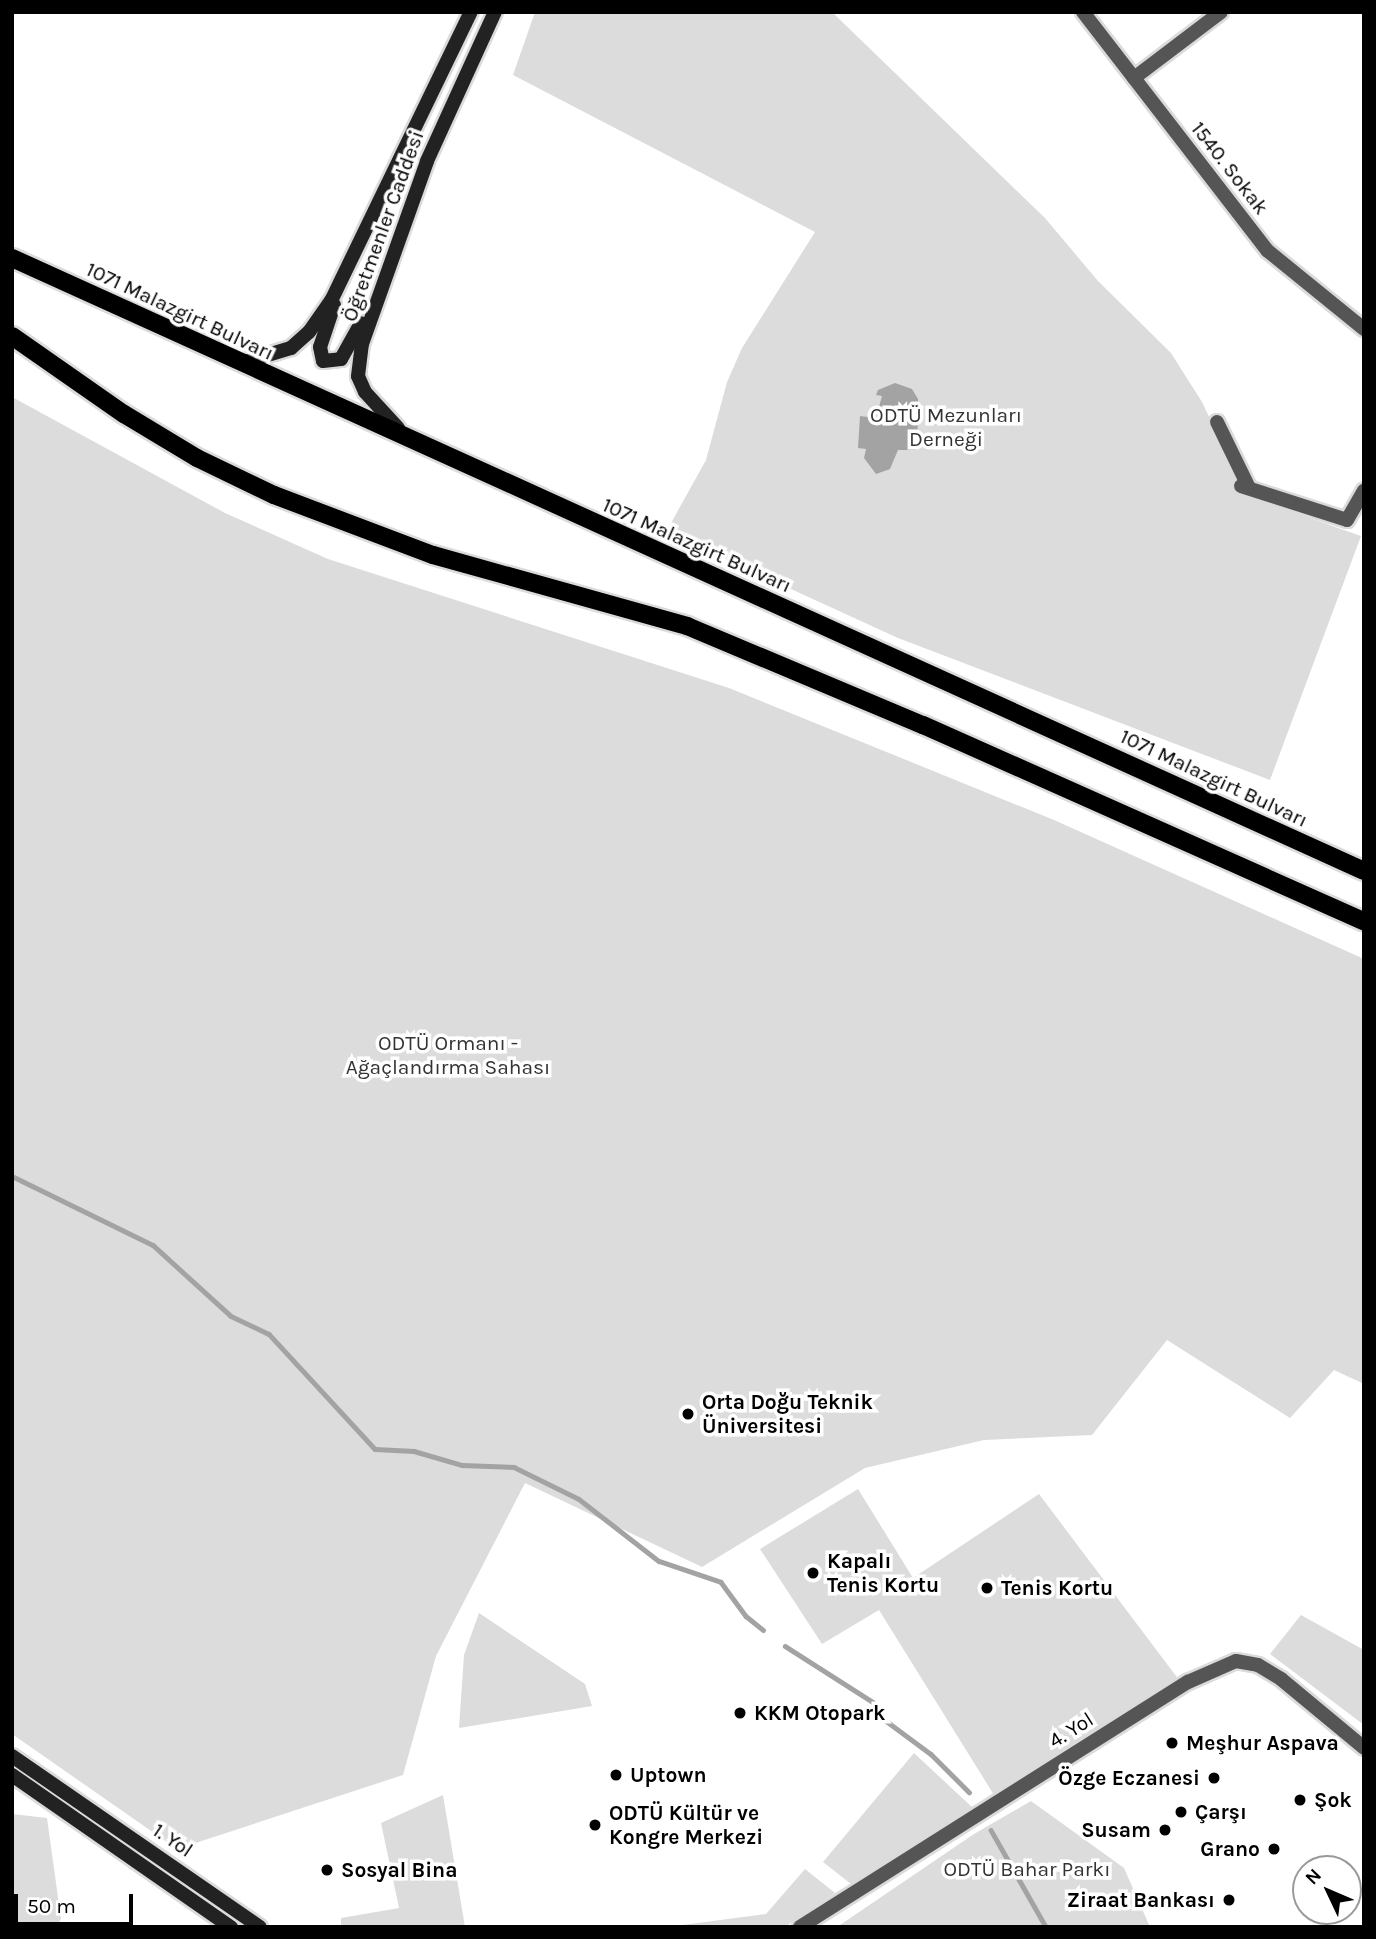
<!DOCTYPE html>
<html>
<head>
<meta charset="utf-8">
<style>
  body { margin:0 }
  #map { position:relative; width:1376px; height:1939px; overflow:hidden; background:#fff; font-family:Karla,sans-serif }
  div>[style] { position:absolute }
  .green>* { inset:0; background:#dcdcdc }
  .water>* { inset:0; background:#a3a3a3 }
  .stream>* { height:4.5px; margin:-2.25px; padding:0 2.25px; transform-origin:2.25px; border-radius:2.25px; background:#a3a3a3 }
  .roads { filter:drop-shadow(2px 0 #dbdbdb) drop-shadow(-2px 0 #dbdbdb) drop-shadow(0 2px #dbdbdb) drop-shadow(0 -2px #dbdbdb) }
  .street>* { height:14px; margin:-7px; padding:0 7px; transform-origin:7px; border-radius:7px; background:#555 }
  .secondary>* { height:14px; margin:-7px; padding:0 7px; transform-origin:7px; border-radius:7px; background:#222 }
  .primary>* { height:18px; margin:-9px; padding:0 9px; transform-origin:9px; border-radius:9px; background:#000 }
  .dots>* { width:19px; height:19px; translate:-50% -50%; box-sizing:border-box; border:4px solid #fff; border-radius:50% }
  span { translate:-50% -50%; white-space:nowrap; text-align:center; line-height:1.15; -webkit-text-stroke:7px #fff; paint-order:stroke }
  .street-label { font-size:21px; color:#000 }
  .park-label { font-size:21px; color:#333 }
  .poi-label { font-size:21px; color:#000; font-weight:700 }
  .left { translate:0 -50%; text-align:left }
  .right { translate:-100% -50%; text-align:right }
  .frame { position:absolute; inset:0; border:14px solid #000; pointer-events:none }
  .north { position:absolute; left:1292px; top:1855px; width:70px; height:70px; box-sizing:border-box; background:#fff; border:2px solid #999; border-radius:50%; rotate:314deg; font-size:19px; font-weight:700; line-height:28px; text-align:center; color:#000 }
  .north::after { content:''; display:block; margin:auto; width:24px; height:32px; background:#000; clip-path:polygon(50% 0,100% 100%,50% 72%,0 100%) }
  .scale { position:absolute; left:14px; top:1894px; width:119px; height:32px; box-sizing:border-box; border:4px solid #000; border-top:0; padding-left:9px; font-size:21px; line-height:24px; white-space:nowrap; color:#000; -webkit-text-stroke:5px #fff; paint-order:stroke }
</style>
</head>
<body>
<div id="map">
  <div class="green">
    <div style="clip-path:polygon(535px 12px,832px 12px,1045px 218px,1098px 281px,1171px 353px,1202px 402px,1247px 496px,1361px 536px,1270px 780px,898px 638px,666px 532px,706px 460px,727px 382px,742px 348px,815px 232px,513px 75px)"></div>
    <div style="clip-path:polygon(12px 397px,225px 513px,328px 559px,729px 688px,1054px 820px,1364px 959px,1364px 1384px,1334px 1370px,1290px 1418px,1167px 1340px,1092px 1435px,984px 1440px,865px 1468px,702px 1567px,525px 1483px,436px 1656px,403px 1775px,177px 1849px,12px 1734px)"></div>
    <div style="clip-path:polygon(858px 1489px,913px 1578px,1039px 1494px,1179px 1680px,994px 1795px,879px 1610px,822px 1644px,760px 1549px)"></div>
    <div style="clip-path:polygon(479px 1613px,585px 1684px,592px 1706px,459px 1728px,464px 1655px)"></div>
    <div style="clip-path:polygon(1301px 1615px,1364px 1650px,1364px 1725px,1270px 1654px)"></div>
    <div style="clip-path:polygon(914px 1753px,973px 1808px,851px 1884px,823px 1862px)"></div>
    <div style="clip-path:polygon(443px 1795px,465px 1927px,341px 1927px,341px 1918px,399px 1908px,381px 1823px)"></div>
    <div style="clip-path:polygon(1031px 1801px,1124px 1868px,1150px 1927px,837px 1927px,974px 1834px)"></div>
    <div style="clip-path:polygon(12px 1814px,47px 1818px,61px 1919px,56px 1927px,12px 1927px)"></div>
    <div style="clip-path:polygon(805px 1869px,835px 1893px,785px 1927px,667px 1927px,766px 1914px)"></div>
  </div>
  <div class="water">
    <div style="clip-path:polygon(895px 383px,912px 389px,918px 399px,918px 408px,911px 408px,907px 419px,918px 421px,916px 450px,898px 450px,890px 469px,876px 474px,864px 458px,866px 449px,858px 448px,860px 416px,876px 418px,882px 396px,876px 395px,878px 390px)"></div>
  </div>
  <div class="stream">
    <div style="left:12px;top:1176px;width:157px;rotate:26.1deg"></div>
    <div style="left:153px;top:1245px;width:105px;rotate:42.3deg"></div>
    <div style="left:231px;top:1316px;width:42px;rotate:25.3deg"></div>
    <div style="left:269px;top:1334px;width:156px;rotate:47.3deg"></div>
    <div style="left:375px;top:1449px;width:39px;rotate:3deg"></div>
    <div style="left:414px;top:1451px;width:50px;rotate:16.3deg"></div>
    <div style="left:462px;top:1465px;width:52px;rotate:2.2deg"></div>
    <div style="left:514px;top:1467px;width:72px;rotate:26.2deg"></div>
    <div style="left:579px;top:1499px;width:101px;rotate:37.8deg"></div>
    <div style="left:659px;top:1561px;width:65px;rotate:18.7deg"></div>
    <div style="left:721px;top:1582px;width:42px;rotate:53.7deg"></div>
    <div style="left:746px;top:1616px;width:22px;rotate:39deg"></div>
    <div style="left:785px;top:1646px;width:104px;rotate:32.5deg"></div>
    <div style="left:873px;top:1702px;width:22px;rotate:56deg"></div>
    <div style="left:885px;top:1720px;width:57px;rotate:36.5deg"></div>
    <div style="left:931px;top:1754px;width:54px;rotate:45deg"></div>
    <div style="left:991px;top:1830px;width:112px;rotate:60.4deg"></div>
  </div>
  <div class="roads">
    <div class="street">
      <div style="left:1083px;top:12px;width:302px;rotate:52.3deg"></div>
      <div style="left:1268px;top:251px;width:124px;rotate:39.1deg"></div>
      <div style="left:1134px;top:78px;width:109px;rotate:-37.2deg"></div>
      <div style="left:1217px;top:422px;width:73px;rotate:64.1deg"></div>
      <div style="left:1241px;top:486px;width:111px;rotate:17.8deg"></div>
      <div style="left:1347px;top:520px;width:34px;rotate:-60deg"></div>
      <div style="left:800px;top:1927px;width:459px;rotate:-32.3deg"></div>
      <div style="left:1188px;top:1682px;width:52px;rotate:-23.6deg"></div>
      <div style="left:1236px;top:1661px;width:22px;rotate:10deg"></div>
      <div style="left:1258px;top:1665px;width:27px;rotate:31deg"></div>
      <div style="left:1281px;top:1679px;width:108px;rotate:39.7deg"></div>
    </div>
    <div class="secondary">
      <div style="left:334px;top:305px;width:44px;rotate:108.4deg"></div>
      <div style="left:320px;top:347px;width:14px;rotate:78deg"></div>
      <div style="left:323px;top:361px;width:18px;rotate:-6deg"></div>
      <div style="left:341px;top:359px;width:41px;rotate:-60.9deg"></div>
      <div style="left:241px;top:363px;width:52px;rotate:-16.7deg"></div>
      <div style="left:291px;top:348px;width:24px;rotate:-42deg"></div>
      <div style="left:309px;top:332px;width:40px;rotate:-55.1deg"></div>
      <div style="left:332px;top:299px;width:319px;rotate:-64.2deg"></div>
      <div style="left:398px;top:428px;width:49px;rotate:-132.5deg"></div>
      <div style="left:365px;top:392px;width:17px;rotate:-114deg"></div>
      <div style="left:358px;top:376px;width:32px;rotate:-83deg"></div>
      <div style="left:362px;top:344px;width:194px;rotate:-70.4deg"></div>
      <div style="left:427px;top:161px;width:164px;rotate:-65.5deg"></div>
      <div style="left:12px;top:1756px;width:301px;rotate:34.6deg"></div>
      <div style="left:12px;top:1775px;width:267px;rotate:34.8deg"></div>
    </div>
    <div class="primary">
      <div style="left:12px;top:258px;width:1484px;rotate:24.39deg"></div>
      <div style="left:12px;top:336px;width:136px;rotate:34.9deg"></div>
      <div style="left:124px;top:414px;width:85px;rotate:31.1deg"></div>
      <div style="left:197px;top:458px;width:85px;rotate:25.7deg"></div>
      <div style="left:274px;top:495px;width:170px;rotate:20.7deg"></div>
      <div style="left:433px;top:555px;width:264px;rotate:15.6deg"></div>
      <div style="left:687px;top:626px;width:256px;rotate:22.8deg"></div>
      <div style="left:923px;top:725px;width:483px;rotate:24deg"></div>
    </div>
  </div>
  <div class="dots">
    <div style="left:688px;top:1414px;background:#000"></div>
    <div style="left:813px;top:1573px;background:#000"></div>
    <div style="left:987px;top:1588px;background:#000"></div>
    <div style="left:740px;top:1713px;background:#000"></div>
    <div style="left:1172px;top:1743px;background:#000"></div>
    <div style="left:616px;top:1775px;background:#000"></div>
    <div style="left:1214px;top:1778px;background:#000"></div>
    <div style="left:1300px;top:1800px;background:#000"></div>
    <div style="left:1181px;top:1812px;background:#000"></div>
    <div style="left:595px;top:1825px;background:#000"></div>
    <div style="left:1165px;top:1830px;background:#000"></div>
    <div style="left:1274px;top:1849px;background:#000"></div>
    <div style="left:327px;top:1870px;background:#000"></div>
    <div style="left:1229px;top:1900px;background:#000"></div>
  </div>
  <div class="street-label">
    <span style="left:1230px;top:168px;rotate:52deg">1540. Sokak</span>
    <span style="left:383px;top:226px;rotate:-70deg">Öğretmenler Caddesi</span>
    <span style="left:180px;top:311px;rotate:25deg">1071 Malazgirt Bulvarı</span>
    <span style="left:697px;top:545px;rotate:24deg">1071 Malazgirt Bulvarı</span>
    <span style="left:1214px;top:778px;rotate:25deg">1071 Malazgirt Bulvarı</span>
    <span style="left:1071px;top:1730px;rotate:-32deg">4. Yol</span>
    <span style="left:173px;top:1840px;rotate:34deg">1. Yol</span>
  </div>
  <div class="park-label">
    <span style="left:946px;top:427px">ODTÜ Mezunları<br>Derneği</span>
    <span style="left:448px;top:1055px">ODTÜ Ormanı -<br>Ağaçlandırma Sahası</span>
    <span style="left:1027px;top:1869px">ODTÜ Bahar Parkı</span>
  </div>
  <div class="poi-label">
    <span class="left" style="left:702px;top:1414px">Orta Doğu Teknik<br>Üniversitesi</span>
    <span class="left" style="left:827px;top:1573px">Kapalı<br>Tenis Kortu</span>
    <span class="left" style="left:1001px;top:1588px">Tenis Kortu</span>
    <span class="left" style="left:754px;top:1713px">KKM Otopark</span>
    <span class="left" style="left:1186px;top:1743px">Meşhur Aspava</span>
    <span class="left" style="left:630px;top:1775px">Uptown</span>
    <span class="right" style="left:1200px;top:1778px">Özge Eczanesi</span>
    <span class="left" style="left:1314px;top:1800px">Şok</span>
    <span class="left" style="left:1195px;top:1812px">Çarşı</span>
    <span class="left" style="left:609px;top:1825px">ODTÜ Kültür ve<br>Kongre Merkezi</span>
    <span class="right" style="left:1151px;top:1830px">Susam</span>
    <span class="right" style="left:1260px;top:1849px">Grano</span>
    <span class="left" style="left:341px;top:1870px">Sosyal Bina</span>
    <span class="right" style="left:1215px;top:1900px">Ziraat Bankası</span>
  </div>
  <div class="frame"></div>
  <div class="north">N</div>
  <div class="scale">50 m</div>
</div>
</body>
</html>
